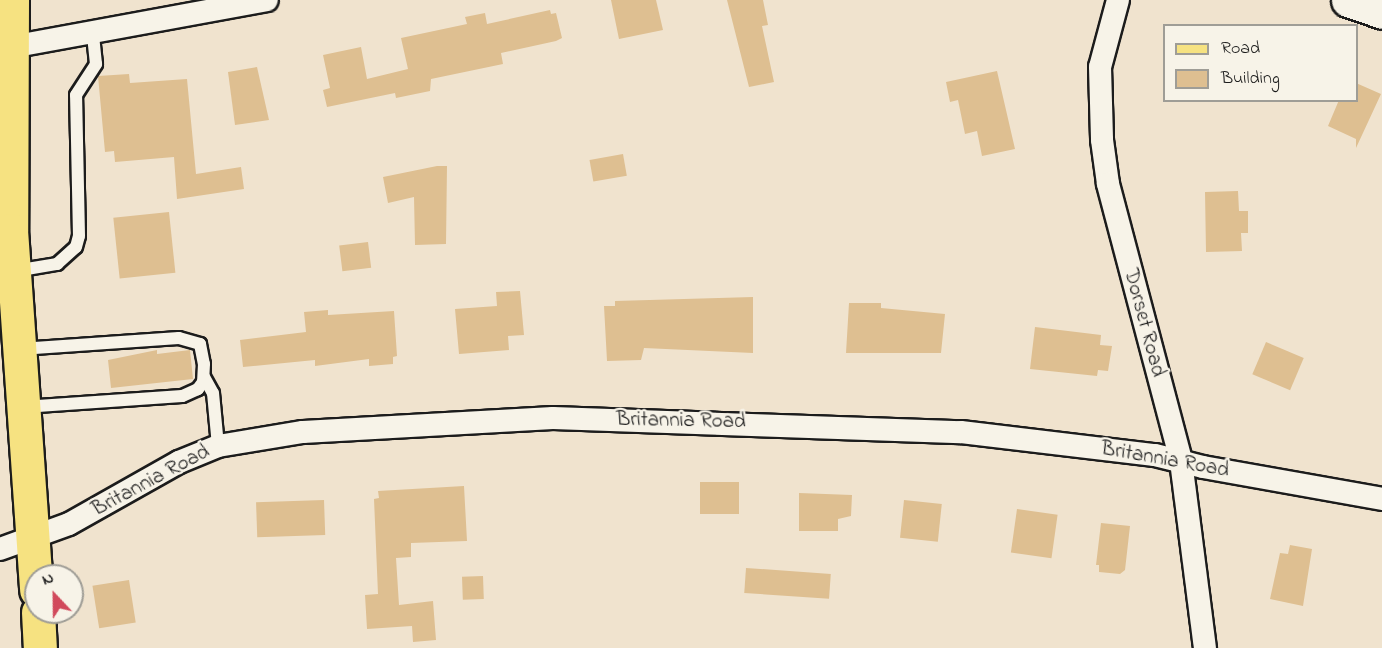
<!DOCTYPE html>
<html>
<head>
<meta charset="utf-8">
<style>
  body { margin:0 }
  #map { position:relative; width:1382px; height:648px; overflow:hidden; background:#f0e3ce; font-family:"Indie Flower",sans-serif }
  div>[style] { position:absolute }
  .building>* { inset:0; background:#debf91; transform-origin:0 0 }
  .roads { filter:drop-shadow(2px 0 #1c1c1c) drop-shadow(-2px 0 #1c1c1c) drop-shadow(0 2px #1c1c1c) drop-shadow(0 -2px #1c1c1c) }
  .service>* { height:12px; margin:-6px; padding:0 6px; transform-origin:6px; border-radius:6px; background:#f7f3e8 }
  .minor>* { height:22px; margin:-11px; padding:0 11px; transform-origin:11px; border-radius:11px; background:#f7f3e8 }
  .secondary>* { height:33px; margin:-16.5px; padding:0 16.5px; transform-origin:16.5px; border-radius:16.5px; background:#f7f3e8 }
  .primary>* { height:33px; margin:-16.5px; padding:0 16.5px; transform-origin:16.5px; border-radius:16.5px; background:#f6e281 }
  span { translate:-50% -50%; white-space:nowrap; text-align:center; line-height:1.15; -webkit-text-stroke:4.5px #f7f3e8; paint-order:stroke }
  .street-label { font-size:21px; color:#1c1c1c }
  .legend { position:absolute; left:1163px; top:24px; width:195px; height:78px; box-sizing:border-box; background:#f7f3e8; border:2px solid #9f9d96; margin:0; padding:8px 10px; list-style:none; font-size:18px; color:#1c1c1c }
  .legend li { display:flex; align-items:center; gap:12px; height:30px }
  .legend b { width:30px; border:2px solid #9f9d96 }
  .north { position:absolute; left:24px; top:564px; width:60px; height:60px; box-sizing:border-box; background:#f7f3e8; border:2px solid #9f9d96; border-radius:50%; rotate:338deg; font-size:16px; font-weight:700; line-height:24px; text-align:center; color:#1c1c1c }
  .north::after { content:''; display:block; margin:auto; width:21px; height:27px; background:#d1495b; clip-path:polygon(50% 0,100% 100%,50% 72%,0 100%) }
</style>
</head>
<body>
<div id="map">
  <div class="building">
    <div style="clip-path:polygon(611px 0,656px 0,663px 30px,619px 39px)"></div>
    <div style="clip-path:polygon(727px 0,763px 0,768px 25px,762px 26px,774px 82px,749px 87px)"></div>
    <div style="clip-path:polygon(550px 10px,551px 14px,556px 13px,562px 38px,556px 41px,501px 53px,503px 64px,431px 79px,430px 91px,396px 98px,395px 93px,327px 107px,323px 90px,330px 88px,323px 55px,361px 47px,367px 79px,408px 69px,401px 38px,467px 24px,465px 17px,485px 13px,487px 24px)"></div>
    <div style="clip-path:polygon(257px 67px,269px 120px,235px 125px,228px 72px)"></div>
    <div style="clip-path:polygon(997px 71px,1015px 149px,982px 156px,977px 131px,965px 134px,958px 100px,950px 102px,946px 82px)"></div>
    <div style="clip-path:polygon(129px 74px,130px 83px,187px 79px,196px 174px,241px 167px,244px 189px,177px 199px,174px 157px,115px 162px,114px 151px,105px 152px,98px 76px)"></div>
    <div style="clip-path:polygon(1356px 83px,1381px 94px,1356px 148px,1356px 139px,1328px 126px,1339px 100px,1356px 100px)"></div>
    <div style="left:623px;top:154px;width:22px;height:34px;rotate:80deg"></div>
    <div style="clip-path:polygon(437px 166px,447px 166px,446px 244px,415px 245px,414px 197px,388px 203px,383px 177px)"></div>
    <div style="clip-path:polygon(1238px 191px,1239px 211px,1248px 211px,1248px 233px,1241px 233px,1242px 251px,1206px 252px,1205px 192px)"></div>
    <div style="left:169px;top:212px;width:61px;height:56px;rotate:84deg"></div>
    <div style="left:368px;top:242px;width:26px;height:29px;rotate:83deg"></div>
    <div style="clip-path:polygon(520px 291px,524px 335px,508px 336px,509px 350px,459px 354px,455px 309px,497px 306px,496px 292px)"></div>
    <div style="clip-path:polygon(753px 297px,753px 353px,644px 348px,641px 360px,607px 361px,604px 306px,615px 306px,615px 301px)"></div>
    <div style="clip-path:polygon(849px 303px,881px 303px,881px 308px,945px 314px,941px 353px,846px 353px)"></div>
    <div style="clip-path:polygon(328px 310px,328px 315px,394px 311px,397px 356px,393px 357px,393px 364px,369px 366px,369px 359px,315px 366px,315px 360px,243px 367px,240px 340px,306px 332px,304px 312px)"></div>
    <div style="clip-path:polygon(1035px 327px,1101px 335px,1100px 345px,1112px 346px,1108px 371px,1098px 370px,1097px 376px,1030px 369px)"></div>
    <div style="left:1266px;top:342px;width:41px;height:35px;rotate:23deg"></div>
    <div style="clip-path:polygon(157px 350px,157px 354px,190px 350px,193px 379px,111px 388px,108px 360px)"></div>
    <div style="left:700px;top:482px;width:39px;height:32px"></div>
    <div style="clip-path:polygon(464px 486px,467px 541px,411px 543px,411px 557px,396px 558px,399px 605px,433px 601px,436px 640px,413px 642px,412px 626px,367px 629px,365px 595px,378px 594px,374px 499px,379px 498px,378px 491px)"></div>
    <div style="clip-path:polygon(799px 493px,852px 495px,851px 516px,838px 519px,838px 531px,799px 531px)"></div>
    <div style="left:324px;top:500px;width:35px;height:68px;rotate:88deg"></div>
    <div style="left:904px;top:500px;width:38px;height:38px;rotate:6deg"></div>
    <div style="left:1017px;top:509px;width:41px;height:44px;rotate:8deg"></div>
    <div style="clip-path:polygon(1101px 523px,1130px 526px,1125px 570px,1120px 574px,1099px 572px,1099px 565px,1096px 565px)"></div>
    <div style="clip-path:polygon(1290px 545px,1312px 549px,1303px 606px,1270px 599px,1280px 553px,1288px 554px)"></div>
    <div style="left:746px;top:568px;width:85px;height:25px;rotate:4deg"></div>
    <div style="left:483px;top:576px;width:23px;height:21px;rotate:88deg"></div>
    <div style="left:129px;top:580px;width:43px;height:37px;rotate:81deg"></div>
  </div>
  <div class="roads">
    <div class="service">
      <div style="left:15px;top:271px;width:43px;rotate:-9.5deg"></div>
      <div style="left:57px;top:264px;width:25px;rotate:-42deg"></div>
      <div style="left:76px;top:247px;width:11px;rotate:-75deg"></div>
      <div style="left:79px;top:236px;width:141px;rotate:-91.2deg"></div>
      <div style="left:76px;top:95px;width:37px;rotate:-57deg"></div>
      <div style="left:96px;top:64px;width:31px;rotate:-96deg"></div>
      <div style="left:20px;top:349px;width:159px;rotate:-4deg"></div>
      <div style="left:179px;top:338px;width:22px;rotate:16deg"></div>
      <div style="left:200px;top:344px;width:20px;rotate:79deg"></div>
      <div style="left:204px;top:364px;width:18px;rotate:93deg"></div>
      <div style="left:203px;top:382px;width:9px;rotate:126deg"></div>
      <div style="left:198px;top:389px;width:17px;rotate:156deg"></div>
      <div style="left:182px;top:396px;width:159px;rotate:176deg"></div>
      <div style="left:204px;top:377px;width:18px;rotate:61deg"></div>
      <div style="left:213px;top:393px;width:53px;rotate:84.6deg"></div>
    </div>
    <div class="minor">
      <div style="left:1118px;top:0;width:69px;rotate:105deg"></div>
      <div style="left:1100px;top:67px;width:73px;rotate:88.4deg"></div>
      <div style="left:1102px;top:140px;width:44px;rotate:82.2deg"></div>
      <div style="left:1108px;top:184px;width:286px;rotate:75.2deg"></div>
      <div style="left:1181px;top:461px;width:189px;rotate:82.7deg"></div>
      <div style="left:0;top:44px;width:11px;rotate:15deg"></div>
      <div style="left:11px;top:47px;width:260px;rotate:-10.4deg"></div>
      <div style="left:0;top:549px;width:73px;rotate:-19.9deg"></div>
      <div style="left:69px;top:524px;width:126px;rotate:-29.4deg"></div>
      <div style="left:179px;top:462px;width:42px;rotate:-22.3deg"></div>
      <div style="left:218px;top:446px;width:86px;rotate:-9.4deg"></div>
      <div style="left:303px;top:432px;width:250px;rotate:-3.2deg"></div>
      <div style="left:553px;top:418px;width:408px;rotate:2deg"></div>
      <div style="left:961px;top:432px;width:195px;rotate:6.8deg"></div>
      <div style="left:1155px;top:455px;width:49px;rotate:14deg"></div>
      <div style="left:1203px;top:467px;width:182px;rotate:10.1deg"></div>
    </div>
    <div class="secondary">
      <div style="left:1348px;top:0;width:36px;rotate:19deg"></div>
    </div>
    <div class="primary">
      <div style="left:12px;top:0;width:230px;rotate:90.2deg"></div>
      <div style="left:11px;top:230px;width:361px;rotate:86deg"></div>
      <div style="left:38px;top:612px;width:36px;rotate:87deg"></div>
    </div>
  </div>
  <div class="street-label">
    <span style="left:1144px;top:323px;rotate:75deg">Dorset Road</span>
    <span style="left:681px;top:421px;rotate:1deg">Britannia Road</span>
    <span style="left:1165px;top:460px;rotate:10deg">Britannia Road</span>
    <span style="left:151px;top:481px;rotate:-28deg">Britannia Road</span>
  </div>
  <ul class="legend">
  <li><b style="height:8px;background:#f6e281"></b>Road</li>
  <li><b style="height:16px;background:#debf91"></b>Building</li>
  </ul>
  <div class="north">N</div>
</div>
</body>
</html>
